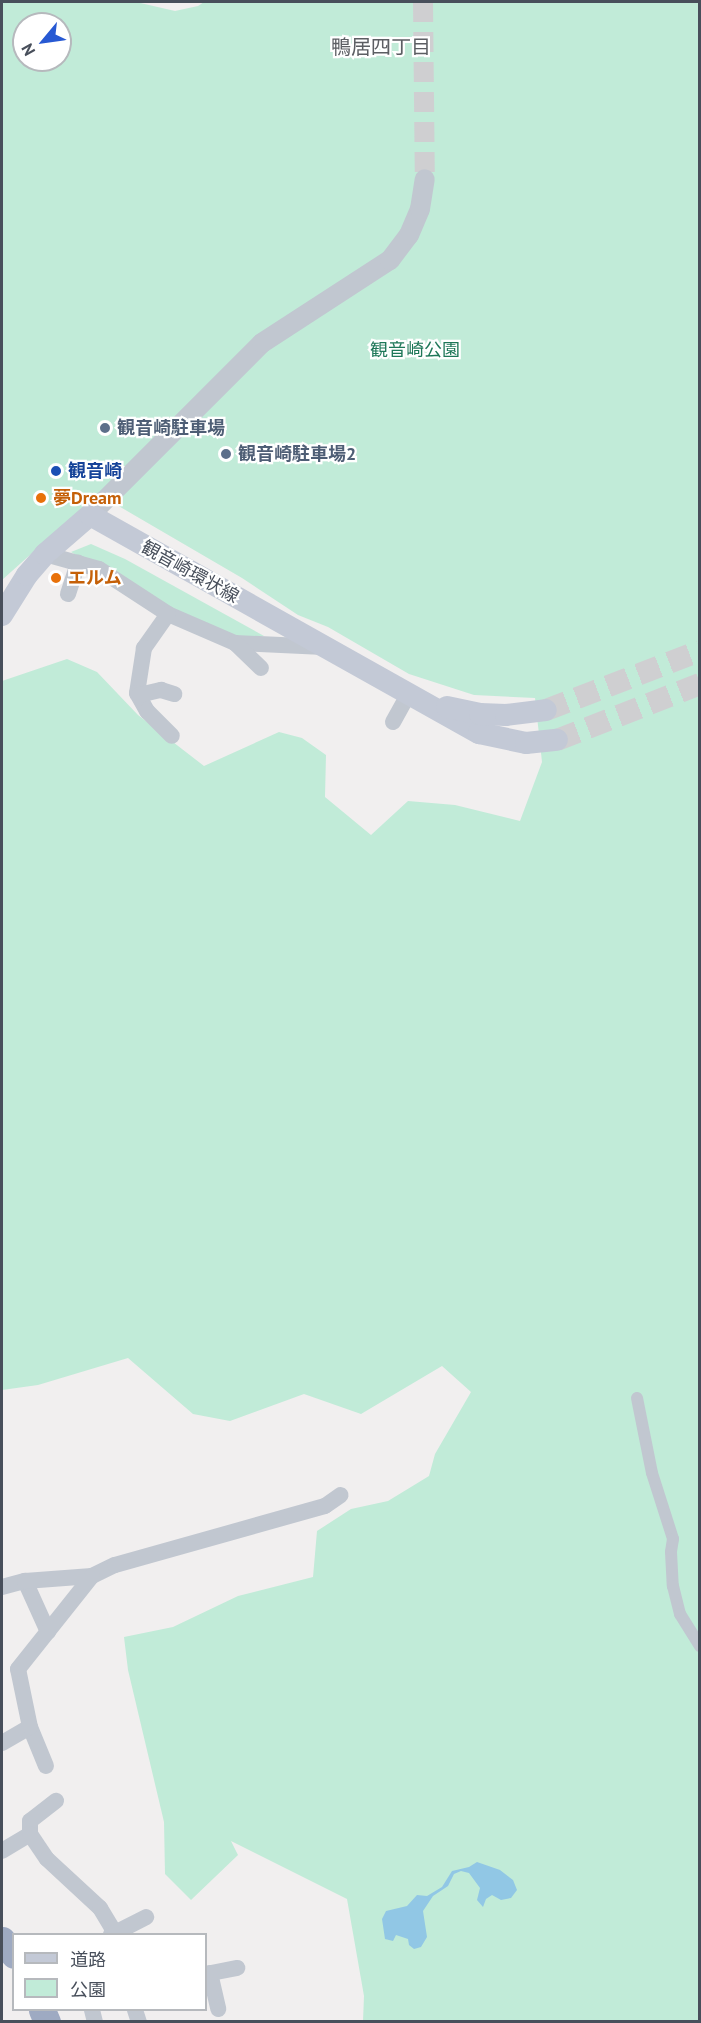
<!DOCTYPE html>
<html>
<head>
<meta charset="utf-8">
<style>
  body { margin:0 }
  #map { position:relative; width:701px; height:2023px; overflow:hidden; background:#f1efef; font-family:"PT Sans","Noto Sans JP",sans-serif }
  div>[style] { position:absolute }
  .green>* { inset:0; background:#c1ebd8 }
  .water>* { inset:0; background:#91c7e5 }
  .tertiary-tunnel>* { height:20px; margin-top:-10px; transform-origin:0; background:repeating-linear-gradient(90deg,#cfcfd1 0 20px,transparent 0 30px) }
  .secondary-tunnel>* { height:22px; margin-top:-11px; transform-origin:0; background:repeating-linear-gradient(90deg,#cfcfd1 0 22px,transparent 0 33px) }
  .pedestrian>* { height:12px; margin:-6px; padding:0 6px; transform-origin:6px; border-radius:6px; background:#c1c7d0 }
  .minor>* { height:16px; margin:-8px; padding:0 8px; transform-origin:8px; border-radius:8px; background:#c1c7d0 }
  .tertiary>* { height:20px; margin:-10px; padding:0 10px; transform-origin:10px; border-radius:10px; background:#c1c7d0 }
  .secondary>* { height:22px; margin:-11px; padding:0 11px; transform-origin:11px; border-radius:11px; background:#c3c9d6 }
  .trunk>* { height:27px; margin:-13.5px; padding:0 13.5px; transform-origin:13.5px; border-radius:13.5px; background:#9eaac2 }
  .dots>* { width:16px; height:16px; translate:-50% -50%; box-sizing:border-box; border:3px solid #fff; border-radius:50% }
  span { translate:-50% -50%; white-space:nowrap; text-align:center; line-height:1.15; -webkit-text-stroke:4.5px #fff; paint-order:stroke }
  .park-label { font-size:18px; color:#1e7758 }
  .service-label { font-size:18px; color:#4e5e75; font-weight:700 }
  .left { translate:0 -50%; text-align:left }
  .transit-label { font-size:18px; color:#164399; font-weight:700 }
  .food-label { font-size:18px; color:#c56008; font-weight:700 }
  .street-label { font-size:18px; color:#484f5b }
  .neighbourhood-label { font-size:20px; color:#5c5e63 }
  .frame { position:absolute; inset:0; border:3px solid #484f5b; pointer-events:none }
  .legend { position:absolute; left:12px; top:1933px; width:195px; height:78px; box-sizing:border-box; background:#fff; border:2px solid #b6b9bd; margin:0; padding:8px 10px; list-style:none; font-size:18px; color:#484f5b }
  .legend li { display:flex; align-items:center; gap:12px; height:30px }
  .legend b { width:30px; border:2px solid #b6b9bd }
  .north { position:absolute; left:12px; top:12px; width:60px; height:60px; box-sizing:border-box; background:#fff; border:2px solid #b6b9bd; border-radius:50%; rotate:241deg; font-size:16px; font-weight:700; line-height:24px; text-align:center; color:#484f5b }
  .north::after { content:''; display:block; margin:auto; width:21px; height:27px; background:#2759d3; clip-path:polygon(50% 0,100% 100%,50% 72%,0 100%) }
</style>
</head>
<body>
<div id="map">
  <div class="green">
    <div style="clip-path:polygon(evenodd,2px 2px,136px 2px,175px 11px,198px 6px,204px 2px,699px 2px,699px 2021px,363px 2021px,364px 1996px,347px 1899px,231px 1841px,238px 1855px,191px 1900px,165px 1874px,164px 1822px,128px 1670px,124px 1637px,173px 1627px,238px 1596px,313px 1577px,317px 1531px,351px 1509px,388px 1501px,429px 1476px,435px 1454px,471px 1392px,442px 1366px,361px 1414px,304px 1394px,230px 1421px,193px 1414px,128px 1358px,38px 1385px,2px 1390px,2px 681px,67px 659px,97px 672px,138px 715px,204px 766px,279px 732px,302px 738px,326px 755px,325px 797px,371px 835px,408px 801px,455px 805px,520px 821px,542px 762px,535px 698px,474px 695px,409px 674px,328px 627px,298px 615px,242px 578px,98px 494px,2px 580px,2px 2px,24px 24px,60px 24px,60px 60px,24px 60px,24px 24px)"></div>
    <div style="clip-path:polygon(91px 544px,125px 559px,264px 636px,236px 640px,164px 606px,71px 552px)"></div>
  </div>
  <div class="water">
    <div style="clip-path:polygon(477px 1862px,500px 1870px,513px 1880px,517px 1890px,511px 1898px,501px 1900px,492px 1895px,486px 1899px,483px 1907px,477px 1900px,480px 1888px,469px 1873px,461px 1871px,454px 1874px,448px 1886px,433px 1896px,423px 1911px,427px 1937px,421px 1947px,414px 1949px,409px 1945px,408px 1939px,396px 1935px,393px 1941px,385px 1939px,382px 1919px,386px 1911px,407px 1906px,417px 1895px,427px 1896px,442px 1887px,452px 1871px,469px 1867px)"></div>
  </div>
  <div class="tertiary-tunnel">
    <div style="left:423px;top:2px;width:177px;rotate:89.4deg"></div>
  </div>
  <div class="secondary-tunnel">
    <div style="left:546px;top:710px;width:165px;rotate:-21deg"></div>
    <div style="left:557px;top:740px;width:154px;rotate:-21.4deg"></div>
  </div>
  <div class="pedestrian">
    <div style="left:637px;top:1398px;width:76px;rotate:78.7deg"></div>
    <div style="left:652px;top:1473px;width:69px;rotate:72.3deg"></div>
    <div style="left:673px;top:1539px;width:13px;rotate:99deg"></div>
    <div style="left:671px;top:1552px;width:34px;rotate:87deg"></div>
    <div style="left:673px;top:1586px;width:29px;rotate:76deg"></div>
    <div style="left:680px;top:1614px;width:38px;rotate:58deg"></div>
  </div>
  <div class="minor">
    <div style="left:45px;top:554px;width:56px;rotate:15.5deg"></div>
    <div style="left:99px;top:569px;width:82px;rotate:33.1deg"></div>
    <div style="left:168px;top:614px;width:73px;rotate:23.4deg"></div>
    <div style="left:235px;top:643px;width:89px;rotate:2.6deg"></div>
    <div style="left:68px;top:594px;width:33px;rotate:-72deg"></div>
    <div style="left:168px;top:614px;width:42px;rotate:125.2deg"></div>
    <div style="left:144px;top:648px;width:46px;rotate:98.8deg"></div>
    <div style="left:137px;top:693px;width:21px;rotate:61deg"></div>
    <div style="left:147px;top:711px;width:35px;rotate:45deg"></div>
    <div style="left:235px;top:643px;width:36px;rotate:44deg"></div>
    <div style="left:139px;top:695px;width:23px;rotate:-13deg"></div>
    <div style="left:161px;top:690px;width:14px;rotate:17deg"></div>
    <div style="left:393px;top:722px;width:31px;rotate:-61deg"></div>
    <div style="left:25px;top:1581px;width:56px;rotate:65.7deg"></div>
    <div style="left:2px;top:1587px;width:24px;rotate:-15deg"></div>
    <div style="left:25px;top:1581px;width:67px;rotate:-4.3deg"></div>
    <div style="left:92px;top:1576px;width:25px;rotate:-26deg"></div>
    <div style="left:115px;top:1565px;width:218px;rotate:-15.7deg"></div>
    <div style="left:325px;top:1506px;width:19px;rotate:-35deg"></div>
    <div style="left:30px;top:1727px;width:42px;rotate:67.7deg"></div>
    <div style="left:2px;top:1743px;width:32px;rotate:-30deg"></div>
    <div style="left:30px;top:1727px;width:59px;rotate:-101.7deg"></div>
    <div style="left:18px;top:1669px;width:119px;rotate:-51.5deg"></div>
    <div style="left:30px;top:1834px;width:13px;rotate:-90deg"></div>
    <div style="left:30px;top:1821px;width:33px;rotate:-38deg"></div>
    <div style="left:2px;top:1851px;width:33px;rotate:-31deg"></div>
    <div style="left:30px;top:1834px;width:30px;rotate:56deg"></div>
    <div style="left:47px;top:1859px;width:72px;rotate:42.8deg"></div>
    <div style="left:100px;top:1908px;width:29px;rotate:59deg"></div>
    <div style="left:115px;top:1933px;width:4px;rotate:166deg"></div>
    <div style="left:115px;top:1933px;width:35px;rotate:-27deg"></div>
    <div style="left:210px;top:1973px;width:37px;rotate:77deg"></div>
    <div style="left:206px;top:1974px;width:32px;rotate:-11deg"></div>
    <div style="left:92px;top:2010px;width:12px;rotate:76deg"></div>
    <div style="left:135px;top:2010px;width:13px;rotate:72deg"></div>
  </div>
  <div class="tertiary">
    <div style="left:90px;top:515px;width:243px;rotate:-45deg"></div>
    <div style="left:262px;top:343px;width:153px;rotate:-33deg"></div>
    <div style="left:390px;top:260px;width:31px;rotate:-53deg"></div>
    <div style="left:409px;top:235px;width:28px;rotate:-67deg"></div>
    <div style="left:420px;top:209px;width:30px;rotate:-81deg"></div>
  </div>
  <div class="secondary">
    <div style="left:2px;top:615px;width:47px;rotate:-58deg"></div>
    <div style="left:27px;top:575px;width:28px;rotate:-49deg"></div>
    <div style="left:45px;top:554px;width:60px;rotate:-40.9deg"></div>
    <div style="left:90px;top:515px;width:446px;rotate:29.3deg"></div>
    <div style="left:479px;top:733px;width:48px;rotate:12deg"></div>
    <div style="left:526px;top:743px;width:31px;rotate:-6deg"></div>
    <div style="left:447px;top:707px;width:34px;rotate:12deg"></div>
    <div style="left:480px;top:714px;width:26px;rotate:2deg"></div>
    <div style="left:506px;top:715px;width:40px;rotate:-7.1deg"></div>
  </div>
  <div class="trunk">
    <div style="left:2px;top:1940px;width:19px;rotate:51deg"></div>
    <div style="left:42px;top:2010px;width:13px;rotate:67deg"></div>
  </div>
  <div class="dots">
    <div style="left:105px;top:428px;background:#5c6f8a"></div>
    <div style="left:226px;top:454px;background:#5c6f8a"></div>
    <div style="left:56px;top:471px;background:#1a4fb4"></div>
    <div style="left:41px;top:498px;background:#e8710a"></div>
    <div style="left:56px;top:578px;background:#e8710a"></div>
  </div>
  <div class="park-label">
    <span style="left:415px;top:350px">観音崎公園</span>
  </div>
  <div class="service-label">
    <span class="left" style="left:117px;top:428px">観音崎駐車場</span>
    <span class="left" style="left:238px;top:454px">観音崎駐車場2</span>
  </div>
  <div class="transit-label">
    <span class="left" style="left:68px;top:471px">観音崎</span>
  </div>
  <div class="food-label">
    <span class="left" style="left:53px;top:498px">夢Dream</span>
    <span class="left" style="left:68px;top:578px">エルム</span>
  </div>
  <div class="street-label">
    <span style="left:190px;top:572px;rotate:29deg">観音崎環状線</span>
  </div>
  <div class="neighbourhood-label">
    <span style="left:381px;top:47px">鴨居四丁目</span>
  </div>
  <div class="frame"></div>
  <ul class="legend">
  <li><b style="height:8px;background:#c3c9d6"></b>道路</li>
  <li><b style="height:16px;background:#c1ebd8"></b>公園</li>
  </ul>
  <div class="north">N</div>
</div>
</body>
</html>
